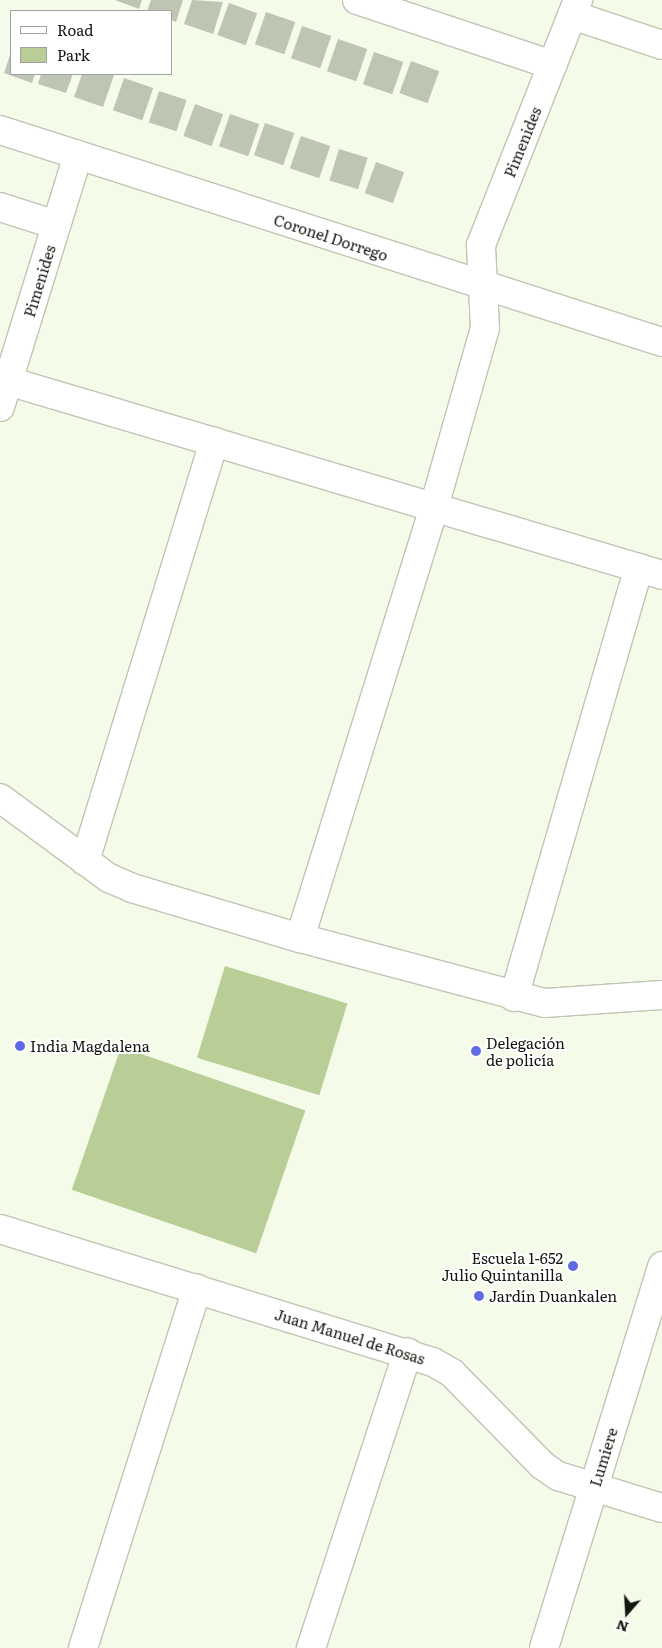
<!DOCTYPE html>
<html>
<head>
<meta charset="utf-8">
<style>
  body { margin:0 }
  #map { position:relative; width:662px; height:1648px; overflow:hidden; background:#f4fce9; font-family:Literata,serif }
  div>[style] { position:absolute }
  .green>* { inset:0; background:#b9ce96; transform-origin:0 0 }
  .building>* { inset:0; background:#bec6b3; transform-origin:0 0 }
  .roads { filter:drop-shadow(1px 0 #bec5b3) drop-shadow(-1px 0 #bec5b3) drop-shadow(0 1px #bec5b3) drop-shadow(0 -1px #bec5b3) }
  .minor>* { height:28px; margin:-14px; padding:0 14px; transform-origin:14px; border-radius:14px; background:#fff }
  .dots>* { width:14px; height:14px; translate:-50% -50%; box-sizing:border-box; border:2px solid #fff; border-radius:50% }
  span { translate:-50% -50%; white-space:nowrap; text-align:center; line-height:1.15; -webkit-text-stroke:4px #fff; paint-order:stroke }
  .street-label { font-size:15px; color:#141710 }
  .poi-label { font-size:15px; color:#141710 }
  .left { translate:0 -50%; text-align:left }
  .right { translate:-100% -50%; text-align:right }
  .legend { position:absolute; left:10px; top:10px; width:162px; height:65px; box-sizing:border-box; background:#fff; border:1px solid #a1a29f; margin:0; padding:6px 9px; list-style:none; font-size:15px; color:#141710 }
  .legend li { display:flex; align-items:center; gap:10px; height:25px }
  .legend b { width:25px; border:1px solid #a1a29f }
  .north { position:absolute; left:602px; top:1588px; width:50px; height:50px; -webkit-text-stroke:4px #fff; paint-order:stroke; rotate:199deg; font-size:14px; font-weight:700; line-height:20px; text-align:center; color:#141710 }
  .north::after { content:''; display:block; margin:auto; width:18px; height:22px; background:#141710; clip-path:polygon(50% 0,100% 100%,50% 72%,0 100%) }
</style>
</head>
<body>
<div id="map">
  <div class="green">
    <div style="left:225px;top:966px;width:128px;height:96px;rotate:17deg"></div>
    <div style="left:121px;top:1047px;width:195px;height:151px;rotate:19deg"></div>
  </div>
  <div class="building">
    <div style="clip-path:polygon(115px 0,142px 0,139px 9px)"></div>
    <div style="clip-path:polygon(151px 0,183px 0,176px 22px,171px 20px,171px 11px,147px 11px)"></div>
    <div style="clip-path:polygon(192px 0,223px 2px,213px 34px,184px 24px)"></div>
    <div style="left:229px;top:3px;width:30px;height:34px;rotate:20deg"></div>
    <div style="left:266px;top:12px;width:31px;height:34px;rotate:19deg"></div>
    <div style="left:302px;top:26px;width:31px;height:34px;rotate:19deg"></div>
    <div style="left:338px;top:39px;width:31px;height:34px;rotate:19deg"></div>
    <div style="clip-path:polygon(11px 52px,11px 74px,35px 74px,32px 83px,4px 73px)"></div>
    <div style="left:374px;top:52px;width:31px;height:34px;rotate:19deg"></div>
    <div style="left:411px;top:61px;width:30px;height:34px;rotate:20deg"></div>
    <div style="clip-path:polygon(41px 74px,73px 74px,66px 93px,38px 84px)"></div>
    <div style="clip-path:polygon(82px 74px,114px 75px,103px 107px,74px 97px)"></div>
    <div style="left:124px;top:78px;width:31px;height:34px;rotate:19deg"></div>
    <div style="left:159px;top:91px;width:29px;height:33px;rotate:18deg"></div>
    <div style="left:195px;top:104px;width:30px;height:34px;rotate:20deg"></div>
    <div style="left:230px;top:114px;width:31px;height:34px;rotate:19deg"></div>
    <div style="left:265px;top:123px;width:31px;height:34px;rotate:19deg"></div>
    <div style="left:301px;top:136px;width:31px;height:34px;rotate:19deg"></div>
    <div style="left:339px;top:149px;width:30px;height:33px;rotate:17deg"></div>
    <div style="left:376px;top:162px;width:30px;height:33px;rotate:20deg"></div>
  </div>
  <div class="roads">
    <div class="minor">
      <div style="left:357px;top:0;width:206px;rotate:18.4deg"></div>
      <div style="left:572px;top:15px;width:95px;rotate:18.4deg"></div>
      <div style="left:0;top:130px;width:695px;rotate:17.76deg"></div>
      <div style="left:0;top:207px;width:59px;rotate:17.8deg"></div>
      <div style="left:8px;top:381px;width:682px;rotate:16.52deg"></div>
      <div style="left:0;top:407px;width:264px;rotate:-72.8deg"></div>
      <div style="left:0;top:798px;width:135px;rotate:36.3deg"></div>
      <div style="left:109px;top:878px;width:25px;rotate:23deg"></div>
      <div style="left:132px;top:888px;width:175px;rotate:16.6deg"></div>
      <div style="left:300px;top:938px;width:253px;rotate:14.9deg"></div>
      <div style="left:545px;top:1003px;width:117px;rotate:-3.9deg"></div>
      <div style="left:85px;top:861px;width:439px;rotate:-72.9deg"></div>
      <div style="left:300px;top:938px;width:451px;rotate:-72.7deg"></div>
      <div style="left:434px;top:507px;width:186px;rotate:-74.1deg"></div>
      <div style="left:485px;top:328px;width:83px;rotate:-92.8deg"></div>
      <div style="left:481px;top:245px;width:264px;rotate:-68.4deg"></div>
      <div style="left:514px;top:997px;width:447px;rotate:-73.8deg"></div>
      <div style="left:0;top:1229px;width:453px;rotate:17.1deg"></div>
      <div style="left:433px;top:1362px;width:22px;rotate:30deg"></div>
      <div style="left:452px;top:1373px;width:129px;rotate:45.6deg"></div>
      <div style="left:542px;top:1465px;width:19px;rotate:35deg"></div>
      <div style="left:558px;top:1476px;width:109px;rotate:17.1deg"></div>
      <div style="left:83px;top:1648px;width:377px;rotate:-72.4deg"></div>
      <div style="left:311px;top:1648px;width:311px;rotate:-71.9deg"></div>
      <div style="left:544px;top:1648px;width:400px;rotate:-72.8deg"></div>
    </div>
  </div>
  <div class="dots">
    <div style="left:20px;top:1046px;background:#5f6be3"></div>
    <div style="left:476px;top:1051px;background:#5f6be3"></div>
    <div style="left:573px;top:1266px;background:#5f6be3"></div>
    <div style="left:479px;top:1296px;background:#5f6be3"></div>
  </div>
  <div class="street-label">
    <span style="left:522px;top:142px;rotate:-68deg">Pimenides</span>
    <span style="left:331px;top:237px;rotate:18deg">Coronel Dorrego</span>
    <span style="left:39px;top:281px;rotate:-73deg">Pimenides</span>
    <span style="left:350px;top:1336px;rotate:17deg">Juan Manuel de Rosas</span>
    <span style="left:603px;top:1457px;rotate:-73deg">Lumiere</span>
  </div>
  <div class="poi-label">
    <span class="left" style="left:486px;top:1051px">Delegación<br>de policía</span>
    <span class="left" style="left:30px;top:1046px">India Magdalena</span>
    <span class="right" style="left:563px;top:1266px">Escuela 1-652<br>Julio Quintanilla</span>
    <span class="left" style="left:489px;top:1296px">Jardín Duankalen</span>
  </div>
  <ul class="legend">
  <li><b style="height:6px;background:#fff"></b>Road</li>
  <li><b style="height:14px;background:#b9ce96"></b>Park</li>
  </ul>
  <div class="north">N</div>
</div>
</body>
</html>
